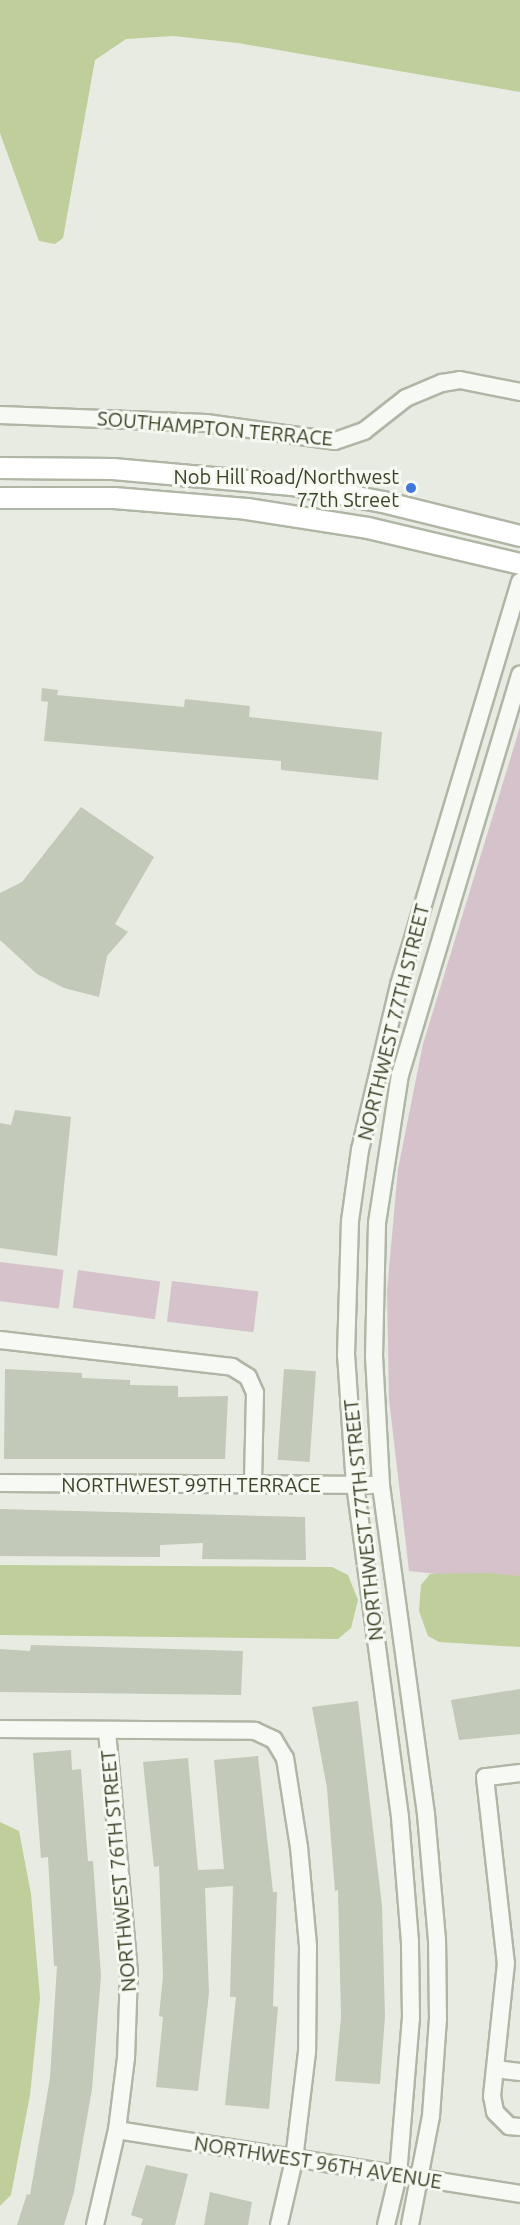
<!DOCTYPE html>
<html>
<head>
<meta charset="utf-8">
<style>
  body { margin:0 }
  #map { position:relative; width:520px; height:2225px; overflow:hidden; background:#e7ebe1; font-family:Ubuntu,sans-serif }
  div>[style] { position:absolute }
  .green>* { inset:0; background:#d6c2cb; transform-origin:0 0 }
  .water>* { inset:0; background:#bfce9a }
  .building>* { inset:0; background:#c2c9b8; transform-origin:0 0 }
  .roads { filter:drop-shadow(2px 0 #afb6a6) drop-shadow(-2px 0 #afb6a6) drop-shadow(0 2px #afb6a6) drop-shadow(0 -2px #afb6a6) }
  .minor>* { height:16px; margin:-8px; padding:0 8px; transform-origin:8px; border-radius:8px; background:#f7f9f4 }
  .major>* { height:20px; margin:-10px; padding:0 10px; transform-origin:10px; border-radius:10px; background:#fff }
  .dots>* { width:16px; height:16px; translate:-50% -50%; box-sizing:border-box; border:3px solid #f6f8f1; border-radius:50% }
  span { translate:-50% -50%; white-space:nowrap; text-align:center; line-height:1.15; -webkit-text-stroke:6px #f6f8f1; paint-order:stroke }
  .street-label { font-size:20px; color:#394428 }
  .poi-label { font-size:20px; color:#394428 }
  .right { translate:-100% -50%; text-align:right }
</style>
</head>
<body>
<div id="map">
  <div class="green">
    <div style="clip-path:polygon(520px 727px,520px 1583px,409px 1571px,389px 1399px,387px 1291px,398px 1169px,423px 1044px)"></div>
    <div style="left:0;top:1262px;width:64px;height:39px;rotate:7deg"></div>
    <div style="left:78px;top:1270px;width:83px;height:38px;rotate:8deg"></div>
    <div style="left:172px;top:1281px;width:87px;height:41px;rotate:7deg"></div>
  </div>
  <div class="water">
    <div style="clip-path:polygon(0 0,520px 0,520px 92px,238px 43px,173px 36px,126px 39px,95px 60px,63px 238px,55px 244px,39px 241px,0 133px)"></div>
    <div style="clip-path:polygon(0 1565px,332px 1567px,348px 1575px,358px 1600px,351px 1628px,338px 1639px,0 1635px)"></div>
    <div style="clip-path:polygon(488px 1573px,520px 1576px,520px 1647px,439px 1642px,428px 1636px,419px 1611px,421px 1585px,430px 1574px)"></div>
    <div style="clip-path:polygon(0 1822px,19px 1831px,31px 1894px,40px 1998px,30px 2095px,11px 2195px,0 2206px)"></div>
  </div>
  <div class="building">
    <div style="clip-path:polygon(42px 688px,58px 690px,57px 695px,184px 707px,185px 699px,250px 706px,249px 717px,382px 732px,378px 780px,281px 770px,281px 761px,44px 741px,48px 702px,41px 701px)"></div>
    <div style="clip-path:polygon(81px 807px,154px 857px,115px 924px,128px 932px,107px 956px,99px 997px,64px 988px,37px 974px,0 940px,0 893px,22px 882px)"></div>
    <div style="clip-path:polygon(15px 1110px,71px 1117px,57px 1256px,0 1248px,0 1123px,11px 1125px)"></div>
    <div style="clip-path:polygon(5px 1369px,82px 1373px,82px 1378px,130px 1380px,130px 1385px,178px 1386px,178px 1397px,228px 1396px,225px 1459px,4px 1459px)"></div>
    <div style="left:284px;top:1369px;width:32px;height:91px;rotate:4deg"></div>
    <div style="clip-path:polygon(0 1509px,305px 1517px,306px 1560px,202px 1559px,203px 1543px,160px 1545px,160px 1557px,0 1556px)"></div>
    <div style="clip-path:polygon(31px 1645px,243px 1651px,241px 1695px,0 1692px,0 1649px,30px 1651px)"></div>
    <div style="clip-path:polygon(520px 1689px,520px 1734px,459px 1740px,451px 1700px)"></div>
    <div style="clip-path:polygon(358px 1701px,382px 1906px,385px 2016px,380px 2084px,335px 2081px,341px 2017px,338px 1890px,335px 1891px,327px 1788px,312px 1707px)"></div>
    <div style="clip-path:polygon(71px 1750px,72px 1770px,81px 1769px,88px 1861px,93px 1861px,101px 1976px,92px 2089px,74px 2192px,64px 2225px,17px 2225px,27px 2194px,30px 2195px,50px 2078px,57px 1966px,54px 1966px,48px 1857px,41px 1858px,33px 1753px)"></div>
    <div style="clip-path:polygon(258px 1756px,273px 1892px,277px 1892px,273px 2006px,278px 2007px,269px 2109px,225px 2105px,236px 1997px,230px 1997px,233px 1886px,205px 1888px,209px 1993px,198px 2091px,156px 2087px,163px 2017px,159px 2016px,163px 1976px,159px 1866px,154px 1867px,143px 1762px,188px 1758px,198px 1870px,224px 1869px,214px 1760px)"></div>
    <div style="clip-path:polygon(146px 2165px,188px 2174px,175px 2225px,141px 2225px,143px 2219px,131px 2215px)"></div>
    <div style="clip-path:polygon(210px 2192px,252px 2202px,248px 2225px,204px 2225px)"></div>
  </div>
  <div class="roads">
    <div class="minor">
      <div style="left:0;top:415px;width:206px;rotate:2.2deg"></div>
      <div style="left:206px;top:423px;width:130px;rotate:7.9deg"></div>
      <div style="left:335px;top:441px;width:31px;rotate:-19deg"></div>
      <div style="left:364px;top:431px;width:53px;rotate:-38.2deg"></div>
      <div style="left:406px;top:398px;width:39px;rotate:-23deg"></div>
      <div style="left:442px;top:383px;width:18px;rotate:-9deg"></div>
      <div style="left:460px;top:380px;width:61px;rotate:11.3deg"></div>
      <div style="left:0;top:1340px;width:234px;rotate:6.6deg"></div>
      <div style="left:232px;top:1367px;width:19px;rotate:32deg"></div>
      <div style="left:248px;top:1377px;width:17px;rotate:66deg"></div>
      <div style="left:255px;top:1393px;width:91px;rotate:91.3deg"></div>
      <div style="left:0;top:1483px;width:381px;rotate:0.3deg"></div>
      <div style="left:0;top:1729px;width:255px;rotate:0.4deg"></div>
      <div style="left:255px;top:1731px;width:21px;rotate:25deg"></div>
      <div style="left:274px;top:1740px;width:21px;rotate:59deg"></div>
      <div style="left:285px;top:1758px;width:90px;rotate:81.1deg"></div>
      <div style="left:299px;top:1847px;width:99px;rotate:84.8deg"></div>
      <div style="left:308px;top:1946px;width:106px;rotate:90.5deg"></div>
      <div style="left:307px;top:2052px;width:109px;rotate:96.9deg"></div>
      <div style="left:294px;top:2160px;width:67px;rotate:103deg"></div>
      <div style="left:520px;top:1773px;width:35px;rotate:173deg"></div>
      <div style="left:485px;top:1777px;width:187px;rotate:83.6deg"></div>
      <div style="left:506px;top:1963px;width:134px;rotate:96deg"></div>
      <div style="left:492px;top:2096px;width:16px;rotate:79deg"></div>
      <div style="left:495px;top:2112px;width:20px;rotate:45deg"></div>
      <div style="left:509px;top:2126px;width:11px;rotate:5deg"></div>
      <div style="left:495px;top:2069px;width:25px;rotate:7deg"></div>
      <div style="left:117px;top:2130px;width:408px;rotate:9deg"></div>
      <div style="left:95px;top:2225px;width:98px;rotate:-77deg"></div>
      <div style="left:117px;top:2130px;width:73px;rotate:-82.9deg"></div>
      <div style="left:126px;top:2058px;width:85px;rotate:-88deg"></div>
      <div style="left:129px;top:1973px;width:244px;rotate:-95.2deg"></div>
      <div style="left:386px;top:2225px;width:51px;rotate:-76.5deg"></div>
      <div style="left:398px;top:2175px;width:158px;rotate:-85.3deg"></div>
      <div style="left:411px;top:2018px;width:76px;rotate:-90.8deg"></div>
      <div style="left:410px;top:1942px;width:125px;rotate:-94.6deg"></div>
      <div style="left:400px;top:1817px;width:334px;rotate:-97.7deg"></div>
      <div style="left:355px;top:1486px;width:131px;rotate:-93.9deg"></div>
      <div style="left:346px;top:1355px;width:134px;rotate:-88.3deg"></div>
      <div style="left:350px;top:1221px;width:72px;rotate:-82deg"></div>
      <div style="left:360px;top:1150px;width:170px;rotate:-76.7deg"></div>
      <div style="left:399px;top:985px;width:421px;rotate:-73.3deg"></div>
      <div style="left:410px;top:2225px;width:111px;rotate:-79.1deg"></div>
      <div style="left:431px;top:2116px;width:97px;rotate:-85.9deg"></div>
      <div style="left:438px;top:2019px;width:79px;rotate:-90.7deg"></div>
      <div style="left:437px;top:1940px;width:126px;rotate:-95deg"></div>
      <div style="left:426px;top:1814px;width:332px;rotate:-97.8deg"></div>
      <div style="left:381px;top:1485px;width:129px;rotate:-93.1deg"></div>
      <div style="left:374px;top:1356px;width:133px;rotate:-88.7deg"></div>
      <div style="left:377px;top:1223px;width:150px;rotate:-81.2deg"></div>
      <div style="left:400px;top:1075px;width:418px;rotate:-73.3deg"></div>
    </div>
    <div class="major">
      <div style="left:0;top:468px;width:113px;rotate:0.5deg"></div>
      <div style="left:113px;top:469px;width:180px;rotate:5.1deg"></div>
      <div style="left:292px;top:485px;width:93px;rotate:10.6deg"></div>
      <div style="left:383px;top:502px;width:141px;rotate:13.9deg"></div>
      <div style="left:0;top:498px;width:114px"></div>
      <div style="left:114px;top:498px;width:133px;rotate:4.7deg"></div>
      <div style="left:247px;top:509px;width:122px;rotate:8.9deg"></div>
      <div style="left:368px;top:528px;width:156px;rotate:13.3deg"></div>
    </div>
  </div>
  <div class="dots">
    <div style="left:411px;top:488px;background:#3d79d9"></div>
  </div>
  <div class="street-label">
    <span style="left:215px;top:428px;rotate:5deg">SOUTHAMPTON TERRACE</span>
    <span style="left:393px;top:1022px;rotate:-76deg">NORTHWEST 77TH STREET</span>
    <span style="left:191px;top:1484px">NORTHWEST 99TH TERRACE</span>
    <span style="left:363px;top:1520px;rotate:-96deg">NORTHWEST 77TH STREET</span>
    <span style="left:118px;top:1871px;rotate:-95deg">NORTHWEST 76TH STREET</span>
    <span style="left:318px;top:2162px;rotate:9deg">NORTHWEST 96TH AVENUE</span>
  </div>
  <div class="poi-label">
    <span class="right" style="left:399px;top:488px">Nob Hill Road/Northwest<br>77th Street</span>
  </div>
</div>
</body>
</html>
